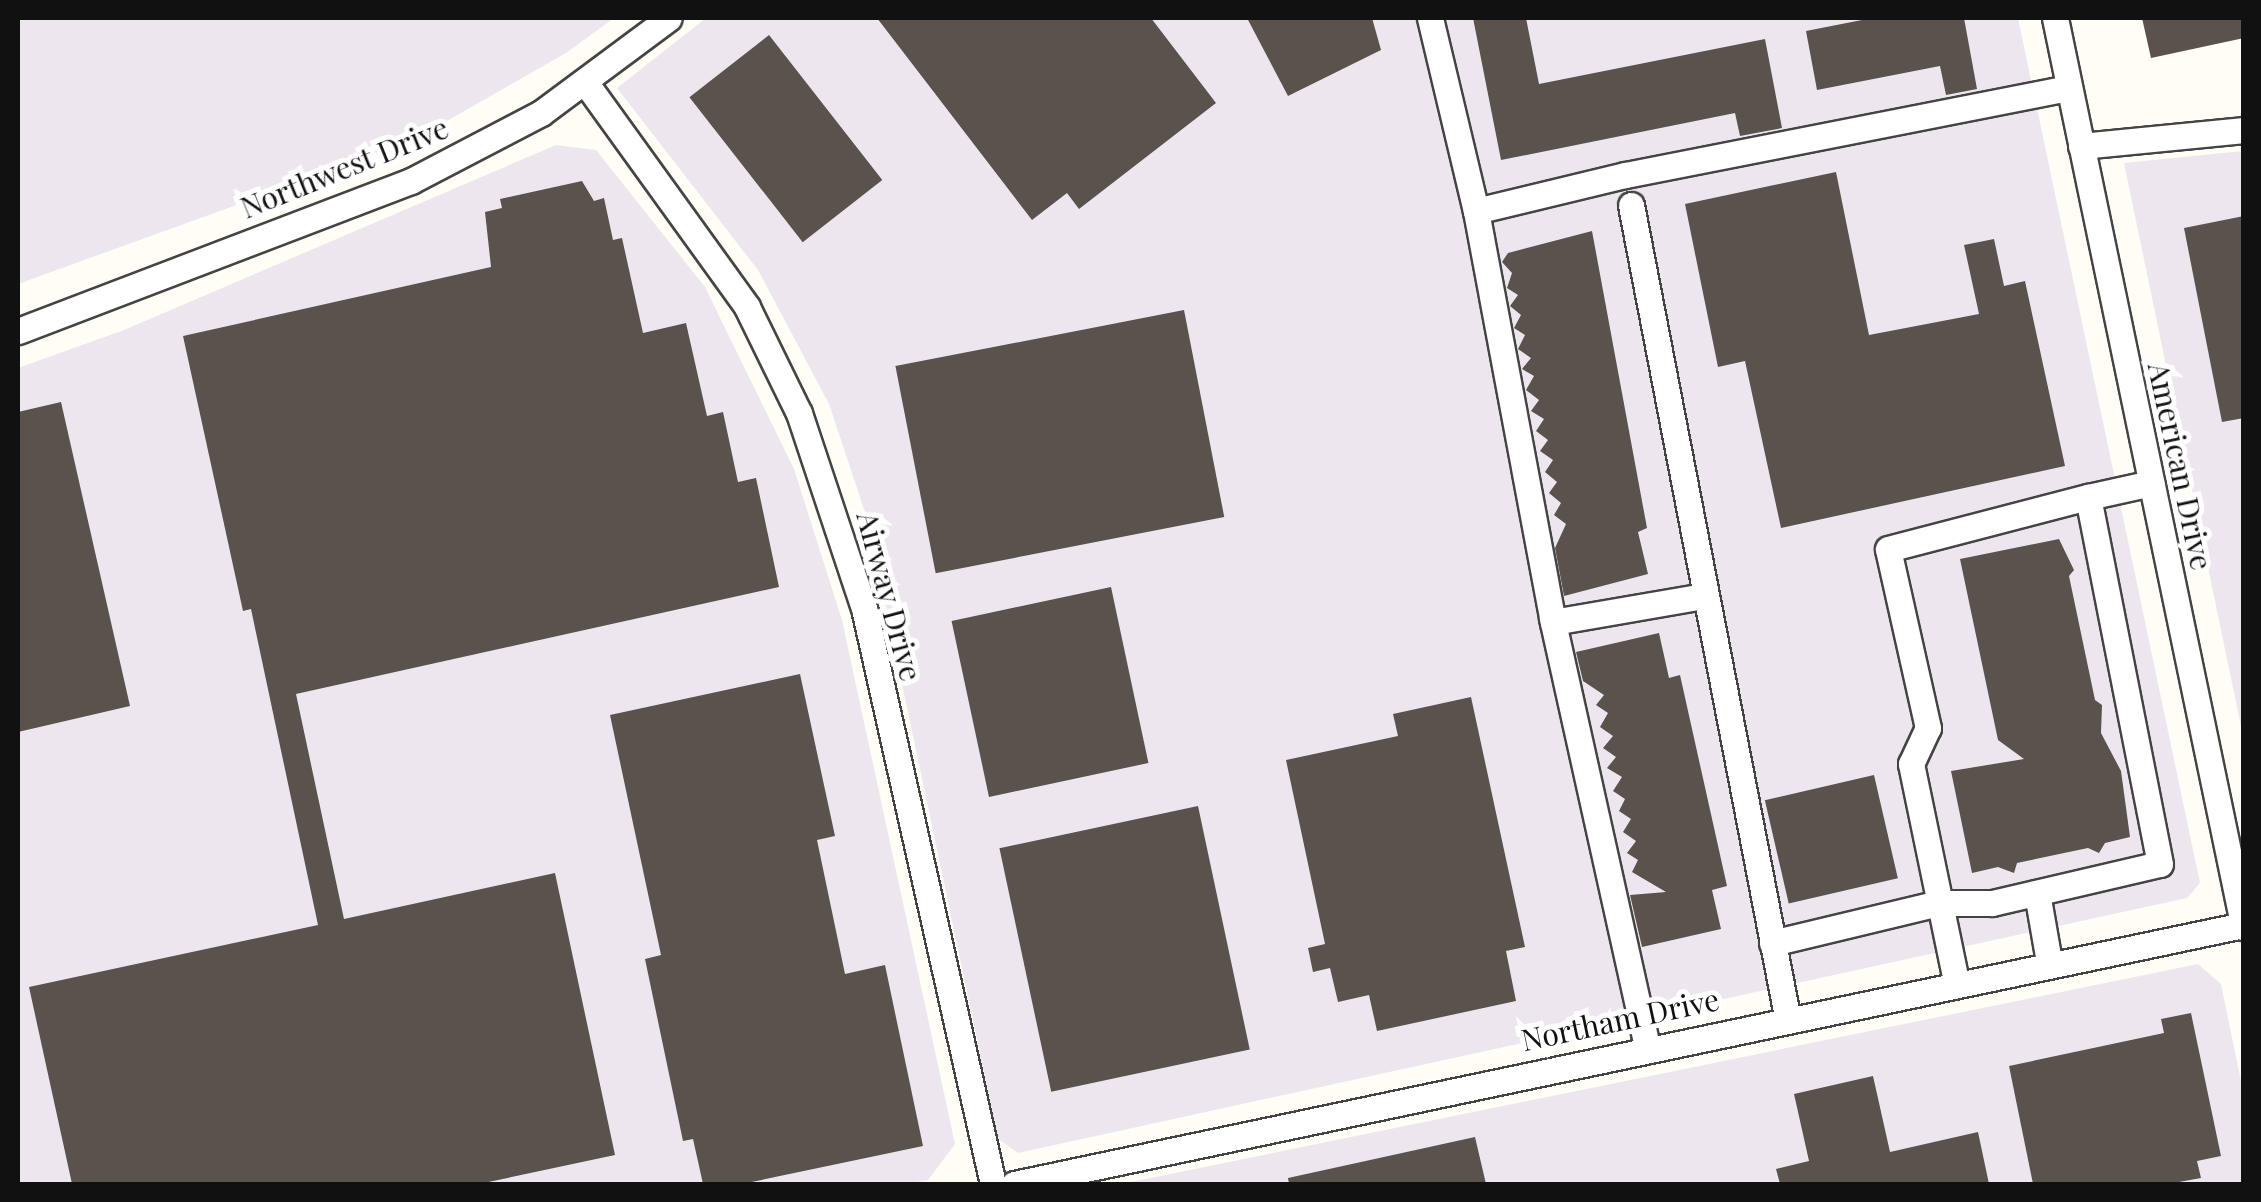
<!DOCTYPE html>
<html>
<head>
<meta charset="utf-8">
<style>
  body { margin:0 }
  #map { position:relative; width:2261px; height:1202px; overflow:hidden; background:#fffdf5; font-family:"Playfair Display",serif }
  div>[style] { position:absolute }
  .industrial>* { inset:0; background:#eee6ef }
  .building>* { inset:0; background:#5a524d; transform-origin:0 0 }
  .roads { filter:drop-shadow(2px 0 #444) drop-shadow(-2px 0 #444) drop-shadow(0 2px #444) drop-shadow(0 -2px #444) }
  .minor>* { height:25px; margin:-12.5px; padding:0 12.5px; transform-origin:12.5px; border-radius:12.5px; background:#fff }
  span { translate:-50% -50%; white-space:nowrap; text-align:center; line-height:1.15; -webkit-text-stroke:10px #fff; paint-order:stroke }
  .street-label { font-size:30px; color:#111 }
  .frame { position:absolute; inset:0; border:20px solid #111; pointer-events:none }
</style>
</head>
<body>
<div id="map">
  <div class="industrial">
    <div style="clip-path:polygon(18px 18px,614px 18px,566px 53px,445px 122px,369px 157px,18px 284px)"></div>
    <div style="clip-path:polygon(706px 18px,2018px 18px,2200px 883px,2187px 898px,1018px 1153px,998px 1139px,867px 518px,829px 404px,758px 270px,617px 88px)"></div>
    <div style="clip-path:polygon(556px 145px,596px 150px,705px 287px,794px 469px,842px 620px,955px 1144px,928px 1180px,905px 1184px,18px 1184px,18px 368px,124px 330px)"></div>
    <div style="clip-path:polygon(2243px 151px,2243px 736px,2124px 163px)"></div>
    <div style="clip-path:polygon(2198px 964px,2221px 984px,2243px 1091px,2243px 1184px,1121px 1184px)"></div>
  </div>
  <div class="building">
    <div style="clip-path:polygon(877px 18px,1151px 18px,1216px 103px,1079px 209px,1067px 193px,1032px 220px)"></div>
    <div style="clip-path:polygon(1247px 18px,1372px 18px,1381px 50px,1288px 96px)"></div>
    <div style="clip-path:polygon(1473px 18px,1526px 18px,1539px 84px,1765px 39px,1782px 128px,1740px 136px,1735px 113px,1501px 160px)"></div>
    <div style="clip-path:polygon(1872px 18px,1964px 18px,1977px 89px,1946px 95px,1940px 66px,1817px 90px,1806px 31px)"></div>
    <div style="clip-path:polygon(2142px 18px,2244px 18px,2244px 38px,2151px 58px)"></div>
    <div style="left:769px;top:35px;width:184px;height:101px;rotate:52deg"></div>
    <div style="clip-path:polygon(1836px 172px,1869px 335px,1979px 314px,1964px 245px,1994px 239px,2004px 286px,2025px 281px,2065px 466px,1781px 528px,1745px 361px,1718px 367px,1685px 204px)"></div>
    <div style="clip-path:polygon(582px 181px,594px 201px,604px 198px,613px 240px,622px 238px,643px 333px,686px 323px,707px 416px,723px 412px,738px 482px,756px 478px,779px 587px,296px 694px,344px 919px,555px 873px,615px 1155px,479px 1184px,72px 1184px,29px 987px,318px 925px,251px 609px,243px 611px,183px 336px,491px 267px,485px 212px,502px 208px,500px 199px)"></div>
    <div style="clip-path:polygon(2244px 216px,2244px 418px,2222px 422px,2184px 228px)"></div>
    <div style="clip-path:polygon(1592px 231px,1647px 528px,1638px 532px,1648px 574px,1564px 596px,1555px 548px,1566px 524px,1554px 515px,1561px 503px,1549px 493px,1557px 482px,1545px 472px,1553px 460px,1540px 451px,1548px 440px,1536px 431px,1544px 419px,1531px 411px,1539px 400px,1526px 390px,1534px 376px,1522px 369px,1531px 358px,1518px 349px,1525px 335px,1514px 328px,1521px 315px,1510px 306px,1518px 295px,1507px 288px,1512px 273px,1502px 262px,1508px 253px)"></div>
    <div style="left:1184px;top:310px;width:211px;height:294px;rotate:79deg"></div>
    <div style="clip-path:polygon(61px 402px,130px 706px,18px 732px,18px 412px)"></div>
    <div style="clip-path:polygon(2059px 539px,2074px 570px,2069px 576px,2095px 700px,2102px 705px,2101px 733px,2121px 771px,2130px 837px,2105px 843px,2099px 853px,2088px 848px,2017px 863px,2014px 873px,1998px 867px,1972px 873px,1951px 771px,2024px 759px,1998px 740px,1960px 559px)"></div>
    <div style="left:1111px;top:587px;width:180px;height:163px;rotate:78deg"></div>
    <div style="clip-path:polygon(1659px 633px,1669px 678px,1680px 675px,1727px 886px,1712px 890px,1721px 929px,1642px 947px,1630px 895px,1666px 892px,1632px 872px,1638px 860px,1627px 853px,1636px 841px,1623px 832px,1631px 819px,1619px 811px,1625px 799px,1613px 791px,1622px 777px,1607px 768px,1616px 757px,1603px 748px,1613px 736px,1600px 727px,1608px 713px,1596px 705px,1604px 695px,1583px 681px,1576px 652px)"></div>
    <div style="clip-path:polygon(800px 674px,835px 836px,817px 840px,845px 974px,885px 965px,923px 1146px,742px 1184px,703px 1184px,693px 1139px,683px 1141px,645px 959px,661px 955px,610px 715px)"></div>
    <div style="clip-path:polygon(1471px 697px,1525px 947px,1506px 951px,1516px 1001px,1377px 1031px,1369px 995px,1338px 1002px,1330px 968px,1313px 972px,1308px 948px,1325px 944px,1286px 760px,1398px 736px,1393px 714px)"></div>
    <div style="left:1874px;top:775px;width:106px;height:112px;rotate:77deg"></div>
    <div style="left:1198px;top:806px;width:249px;height:203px;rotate:78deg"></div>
    <div style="clip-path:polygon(2191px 1013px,2221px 1156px,2197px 1161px,2201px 1178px,2168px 1184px,2033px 1184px,2009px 1066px,2164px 1033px,2161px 1019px)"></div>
    <div style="clip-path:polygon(1873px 1076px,1890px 1152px,1978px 1132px,1989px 1184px,1780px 1184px,1776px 1169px,1809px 1161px,1794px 1094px)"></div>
    <div style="clip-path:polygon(1475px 1137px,1486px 1184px,1289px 1184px,1288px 1178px)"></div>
  </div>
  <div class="roads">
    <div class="minor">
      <div style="left:1430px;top:18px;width:198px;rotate:76.6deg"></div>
      <div style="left:1476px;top:211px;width:153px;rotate:-13.6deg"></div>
      <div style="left:1625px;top:175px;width:452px;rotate:-11.1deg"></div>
      <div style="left:2055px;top:18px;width:929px;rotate:78.27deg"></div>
      <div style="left:585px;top:82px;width:277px;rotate:54.2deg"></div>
      <div style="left:747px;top:307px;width:118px;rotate:63.9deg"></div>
      <div style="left:799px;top:413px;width:206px;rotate:71.6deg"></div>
      <div style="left:864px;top:608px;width:590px;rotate:77.38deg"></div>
      <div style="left:2081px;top:146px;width:164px;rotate:-5.6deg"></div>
      <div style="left:1631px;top:205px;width:826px;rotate:79.11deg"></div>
      <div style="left:1476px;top:211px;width:414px;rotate:79.4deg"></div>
      <div style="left:1552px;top:618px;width:438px;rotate:77.5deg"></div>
      <div style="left:18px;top:331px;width:421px;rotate:-20.9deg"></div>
      <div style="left:411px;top:181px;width:147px;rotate:-27.6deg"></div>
      <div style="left:541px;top:113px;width:159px;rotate:-36.6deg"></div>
      <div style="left:1553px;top:622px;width:152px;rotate:-9.8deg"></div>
      <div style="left:2037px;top:893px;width:70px;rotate:80.1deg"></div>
      <div style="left:1772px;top:943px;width:171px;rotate:-13.5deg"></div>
      <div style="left:1938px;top:903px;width:54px"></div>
      <div style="left:1992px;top:903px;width:172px;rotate:-13.1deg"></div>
      <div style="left:2160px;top:864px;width:374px;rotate:-101.1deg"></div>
      <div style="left:2088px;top:497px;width:65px;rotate:-12.5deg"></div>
      <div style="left:1956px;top:981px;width:222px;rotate:-101.7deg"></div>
      <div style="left:1911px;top:764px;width:40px;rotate:-65deg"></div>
      <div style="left:1928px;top:728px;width:183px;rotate:-102.6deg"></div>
      <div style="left:1888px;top:549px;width:207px;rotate:-14.6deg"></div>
      <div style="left:1014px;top:1184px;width:1256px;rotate:-11.9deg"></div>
    </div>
  </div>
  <div class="street-label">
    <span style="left:344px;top:167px;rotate:-22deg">Northwest Drive</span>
    <span style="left:2181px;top:466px;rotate:78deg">American Drive</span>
    <span style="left:890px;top:596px;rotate:75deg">Airway Drive</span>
    <span style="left:1620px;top:1019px;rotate:-12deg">Northam Drive</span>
  </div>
  <div class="frame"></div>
</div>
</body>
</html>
